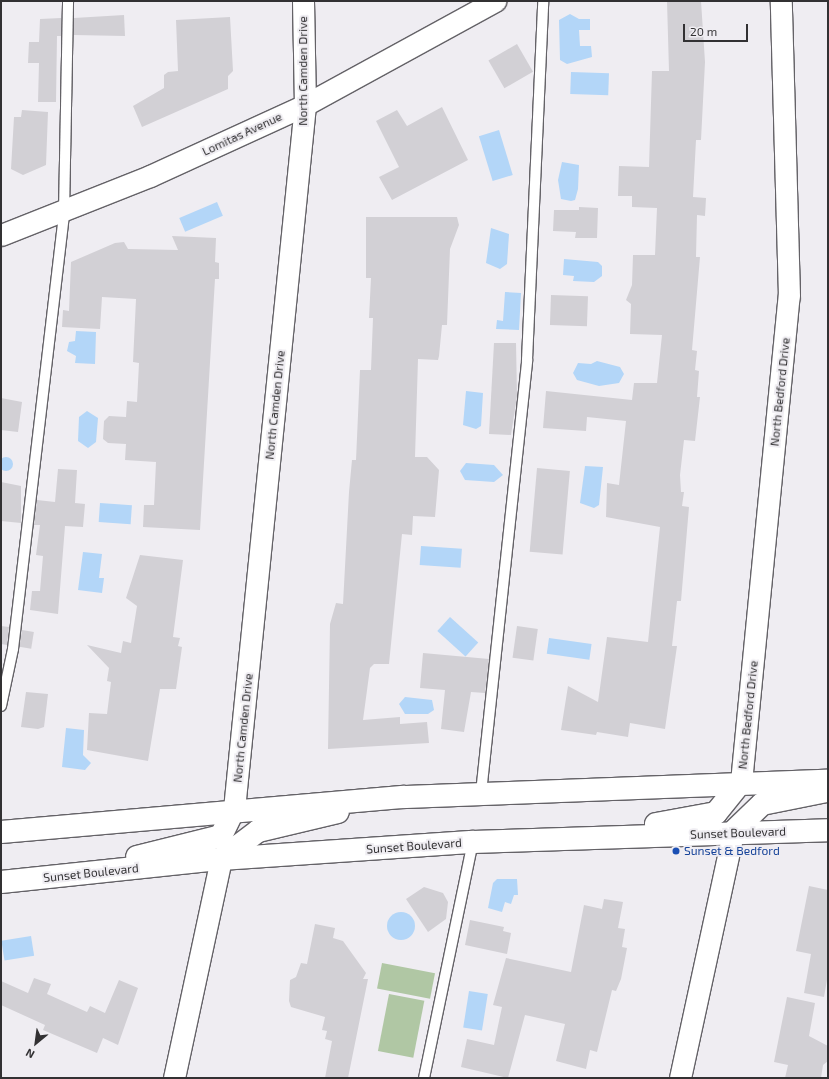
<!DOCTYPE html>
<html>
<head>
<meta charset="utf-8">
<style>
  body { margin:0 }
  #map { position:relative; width:829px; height:1079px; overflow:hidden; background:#efedf2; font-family:"Exo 2",sans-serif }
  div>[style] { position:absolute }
  .green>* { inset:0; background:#b0c7a4; transform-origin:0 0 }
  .water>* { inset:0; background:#b3d6f8; transform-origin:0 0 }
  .round { border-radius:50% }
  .building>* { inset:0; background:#d2d0d5; transform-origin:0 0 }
  .roads { filter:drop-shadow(1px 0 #646267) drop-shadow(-1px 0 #646267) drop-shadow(0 1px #646267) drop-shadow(0 -1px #646267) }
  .lane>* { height:10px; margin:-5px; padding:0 5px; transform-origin:5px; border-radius:5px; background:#fff }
  .street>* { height:21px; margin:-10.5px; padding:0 10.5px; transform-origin:10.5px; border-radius:10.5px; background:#fff }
  .secondary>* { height:22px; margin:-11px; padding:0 11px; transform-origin:11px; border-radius:11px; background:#fff }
  .dots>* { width:11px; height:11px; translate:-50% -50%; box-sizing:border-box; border:2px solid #efedf2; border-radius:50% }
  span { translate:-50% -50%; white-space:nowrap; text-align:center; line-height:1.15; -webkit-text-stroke:4px #efedf2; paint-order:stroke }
  .street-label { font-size:12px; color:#323133 }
  .transit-label { font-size:12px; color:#164399 }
  .left { translate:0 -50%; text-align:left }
  .frame { position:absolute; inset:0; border:2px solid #323133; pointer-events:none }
  .north { position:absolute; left:16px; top:1023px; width:40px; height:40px; -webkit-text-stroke:3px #efedf2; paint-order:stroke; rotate:209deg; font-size:11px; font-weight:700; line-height:16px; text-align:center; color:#323133 }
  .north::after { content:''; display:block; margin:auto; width:14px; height:18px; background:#323133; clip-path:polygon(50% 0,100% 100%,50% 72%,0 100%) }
  .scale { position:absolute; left:683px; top:24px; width:65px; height:18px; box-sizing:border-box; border:2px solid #323133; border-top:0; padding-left:5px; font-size:12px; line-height:14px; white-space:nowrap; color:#323133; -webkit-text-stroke:3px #efedf2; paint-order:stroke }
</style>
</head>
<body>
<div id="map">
  <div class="green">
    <div style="left:382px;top:963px;width:54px;height:26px;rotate:11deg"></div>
    <div style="left:389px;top:994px;width:36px;height:58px;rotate:11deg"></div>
  </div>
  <div class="water">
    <div style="clip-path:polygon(570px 14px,579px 19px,590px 19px,590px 30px,579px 30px,580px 46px,591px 46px,592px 57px,567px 64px,560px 60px,559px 20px)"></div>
    <div style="left:571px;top:72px;width:38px;height:22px;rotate:2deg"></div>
    <div style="left:499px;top:130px;width:47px;height:21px;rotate:73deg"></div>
    <div style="clip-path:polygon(562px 162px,579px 165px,578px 189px,575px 200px,571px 201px,561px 199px,558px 180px)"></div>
    <div style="left:217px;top:202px;width:15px;height:41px;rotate:67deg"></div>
    <div style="clip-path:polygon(491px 228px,509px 234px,507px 264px,500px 269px,486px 263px)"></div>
    <div style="clip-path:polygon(564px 259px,598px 262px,602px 266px,602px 276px,594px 282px,573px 281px,574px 276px,563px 275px)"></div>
    <div style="clip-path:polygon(505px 292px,521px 293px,519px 330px,496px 329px,497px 320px,503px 321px)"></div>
    <div style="clip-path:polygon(76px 331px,96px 332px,95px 364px,75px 363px,76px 356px,67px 351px,69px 342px,75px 341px)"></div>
    <div style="clip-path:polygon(597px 361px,620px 367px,624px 374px,619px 383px,599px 386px,577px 380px,573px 373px,578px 363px,591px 364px)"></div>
    <div style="clip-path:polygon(466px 391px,483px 393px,481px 426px,476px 429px,463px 425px)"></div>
    <div style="clip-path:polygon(87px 411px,98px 418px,96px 442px,88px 448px,78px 441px,79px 417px)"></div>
    <div class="round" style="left:-1px;top:457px;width:14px;height:14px"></div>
    <div style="clip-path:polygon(466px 463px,494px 465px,503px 475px,494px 482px,465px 480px,460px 471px)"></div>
    <div style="clip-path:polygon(585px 466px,603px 467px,599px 505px,594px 508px,580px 503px)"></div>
    <div style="left:100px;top:503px;width:32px;height:19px;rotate:4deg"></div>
    <div style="left:421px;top:546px;width:41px;height:19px;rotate:4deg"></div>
    <div style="clip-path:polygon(83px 552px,102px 554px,99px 578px,104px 578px,102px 593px,78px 590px)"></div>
    <div style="left:450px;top:617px;width:38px;height:19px;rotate:42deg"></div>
    <div style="left:549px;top:638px;width:43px;height:16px;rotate:8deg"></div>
    <div style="clip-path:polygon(405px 697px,432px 700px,434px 710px,428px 714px,405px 714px,399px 704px)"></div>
    <div style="clip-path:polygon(66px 728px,84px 730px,83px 755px,91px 763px,85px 770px,62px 767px)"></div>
    <div style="clip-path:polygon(497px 879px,517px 879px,518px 895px,514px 895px,511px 904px,505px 902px,502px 912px,488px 908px,493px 883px)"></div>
    <div class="round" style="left:387px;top:912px;width:28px;height:28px"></div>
    <div style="left:31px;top:936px;width:20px;height:30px;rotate:81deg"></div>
    <div style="left:469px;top:991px;width:19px;height:37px;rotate:9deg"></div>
  </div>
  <div class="building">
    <div style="clip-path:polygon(667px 1px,701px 1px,705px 62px,701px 140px,696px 140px,693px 197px,706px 198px,705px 216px,697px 215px,696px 257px,700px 257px,692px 350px,697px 351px,695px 370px,699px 371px,697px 397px,700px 397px,695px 441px,684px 440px,680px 475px,681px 492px,684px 492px,682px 506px,689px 507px,681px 601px,677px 601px,672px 646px,677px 646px,665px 729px,630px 723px,628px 737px,597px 732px,596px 735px,561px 730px,568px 686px,598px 702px,607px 637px,648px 642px,660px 527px,606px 517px,607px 483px,619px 485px,626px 421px,587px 417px,586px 431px,543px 428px,546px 391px,632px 400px,634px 383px,657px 383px,662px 335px,630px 334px,631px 304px,626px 300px,632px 285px,633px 255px,655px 255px,657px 208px,632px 207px,632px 196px,618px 196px,619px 166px,649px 167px,652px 71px,669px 71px)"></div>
    <div style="clip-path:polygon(124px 15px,125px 36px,74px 35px,74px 18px)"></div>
    <div style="clip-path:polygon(230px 17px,233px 71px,228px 76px,228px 89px,142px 127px,133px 106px,164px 88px,164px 75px,168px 72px,178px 71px,176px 20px)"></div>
    <div style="clip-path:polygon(61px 18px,61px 36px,57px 36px,56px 102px,38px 102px,39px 63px,28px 63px,29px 42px,39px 42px,40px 19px)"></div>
    <div style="left:517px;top:44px;width:32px;height:33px;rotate:60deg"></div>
    <div style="clip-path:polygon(442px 107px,468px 160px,392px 200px,379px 177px,399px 167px,376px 121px,397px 110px,407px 126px)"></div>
    <div style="clip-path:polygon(22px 110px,48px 112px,46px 165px,23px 175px,11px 169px,14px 117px,21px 117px)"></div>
    <div style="clip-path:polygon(579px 207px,598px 208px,597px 238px,575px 238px,576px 232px,553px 231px,554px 210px,579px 210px)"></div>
    <div style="clip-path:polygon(366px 217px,457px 217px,459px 225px,450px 249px,447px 325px,442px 325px,439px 356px,438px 360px,418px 359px,415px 457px,427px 457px,439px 470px,435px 517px,413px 516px,412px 535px,402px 534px,389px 664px,374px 664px,370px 668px,363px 720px,400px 717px,400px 724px,427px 722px,429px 743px,328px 749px,330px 624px,336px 603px,343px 604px,349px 492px,352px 460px,356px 460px,360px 370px,371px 370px,373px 318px,369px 318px,371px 278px,366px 278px)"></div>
    <div style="clip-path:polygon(172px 236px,216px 238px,215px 262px,219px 263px,219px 279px,215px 279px,200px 530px,143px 527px,144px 505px,154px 505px,156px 462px,125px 460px,126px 444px,108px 443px,103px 439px,104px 421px,109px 416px,126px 417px,127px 401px,137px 402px,139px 363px,133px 362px,136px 299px,102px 297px,100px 329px,62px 327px,63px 310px,69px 311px,71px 262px,115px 243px,124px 242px,128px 249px,178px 250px)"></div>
    <div style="left:551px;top:295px;width:37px;height:30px;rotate:2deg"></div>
    <div style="clip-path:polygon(494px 343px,516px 343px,517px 396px,511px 435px,489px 434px)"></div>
    <div style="clip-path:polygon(1px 398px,22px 402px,18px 432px,1px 430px)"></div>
    <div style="left:537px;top:468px;width:33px;height:84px;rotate:5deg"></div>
    <div style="clip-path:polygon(58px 469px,77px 470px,75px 503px,85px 504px,83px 527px,65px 526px,58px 614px,30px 610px,32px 591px,40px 591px,43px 556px,36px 555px,40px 525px,34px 525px,37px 500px,55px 502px)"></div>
    <div style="clip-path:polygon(1px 482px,21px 486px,21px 523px,1px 521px)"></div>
    <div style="clip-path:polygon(140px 555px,183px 560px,173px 637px,180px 638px,178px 646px,182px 647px,176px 689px,160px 689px,148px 761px,87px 750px,89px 713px,107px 714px,111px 682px,107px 681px,109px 668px,87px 645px,121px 653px,123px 641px,131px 643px,137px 606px,126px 598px)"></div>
    <div style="clip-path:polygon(1px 626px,9px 627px,7px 645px,1px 644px)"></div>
    <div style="left:517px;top:626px;width:21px;height:32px;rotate:8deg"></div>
    <div style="left:22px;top:630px;width:12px;height:17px;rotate:9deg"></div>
    <div style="clip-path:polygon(423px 653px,489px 659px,485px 693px,471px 692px,464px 732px,441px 729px,445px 690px,420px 688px)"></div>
    <div style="clip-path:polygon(26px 692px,48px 694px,44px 727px,38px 729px,21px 727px)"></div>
    <div style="clip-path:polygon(809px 886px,828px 890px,828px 974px,824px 997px,804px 993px,811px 954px,796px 951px)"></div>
    <div style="clip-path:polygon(424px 887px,443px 893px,448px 902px,446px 919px,428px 932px,406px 899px)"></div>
    <div style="clip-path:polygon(604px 899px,623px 902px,618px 928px,625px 929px,622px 947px,627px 948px,621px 979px,616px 991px,612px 990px,597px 1052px,590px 1050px,586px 1069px,556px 1061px,565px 1024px,525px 1015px,508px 1078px,461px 1067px,467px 1039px,494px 1045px,502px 1007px,493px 1005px,506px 958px,571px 972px,584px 905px,602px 909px)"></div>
    <div style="clip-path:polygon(470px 920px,504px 927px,503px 931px,511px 933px,507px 954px,465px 945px)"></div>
    <div style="clip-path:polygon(315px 924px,335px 928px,333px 938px,343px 941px,366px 973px,363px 979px,368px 979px,348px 1078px,325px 1078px,332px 1041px,325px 1039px,327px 1031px,322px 1030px,325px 1017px,291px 1007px,289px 1001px,290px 980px,296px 977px,301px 963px,307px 964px)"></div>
    <div style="clip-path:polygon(34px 978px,51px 984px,47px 994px,87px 1012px,90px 1006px,105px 1013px,119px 980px,138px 988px,118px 1045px,103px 1038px,97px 1053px,43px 1030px,45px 1025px,1px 1005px,1px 981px,28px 993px)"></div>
    <div style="clip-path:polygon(787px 997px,815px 1003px,809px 1036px,828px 1046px,828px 1061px,823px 1065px,821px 1078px,785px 1078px,788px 1065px,774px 1062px)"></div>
  </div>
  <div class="roads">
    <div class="lane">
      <div style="left:1px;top:706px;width:58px;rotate:-78.1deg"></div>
      <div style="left:13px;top:649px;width:440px;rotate:-83.3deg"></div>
      <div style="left:64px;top:212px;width:211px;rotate:-88.9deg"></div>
      <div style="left:481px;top:793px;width:435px;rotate:-83.9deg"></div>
      <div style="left:527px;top:360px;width:359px;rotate:-87.4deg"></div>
      <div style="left:424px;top:1078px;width:241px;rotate:-78.3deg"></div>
    </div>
    <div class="street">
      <div style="left:1px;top:235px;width:160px;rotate:-21.6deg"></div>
      <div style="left:150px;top:176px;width:170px;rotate:-24.6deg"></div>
      <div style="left:305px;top:105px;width:217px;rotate:-28.7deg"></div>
      <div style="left:741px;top:782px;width:488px;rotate:-84.4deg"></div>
      <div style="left:789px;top:296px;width:295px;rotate:-91.6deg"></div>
      <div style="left:234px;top:809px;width:708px;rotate:-84.24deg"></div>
      <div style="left:305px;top:105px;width:104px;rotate:-91.1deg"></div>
      <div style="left:174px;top:1078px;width:224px;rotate:-77.9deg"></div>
      <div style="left:680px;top:1078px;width:252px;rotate:-77.8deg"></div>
    </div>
    <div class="secondary">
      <div style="left:656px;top:824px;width:61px;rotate:-10.4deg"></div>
      <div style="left:716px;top:813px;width:40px;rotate:-51deg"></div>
      <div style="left:1px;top:832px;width:405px;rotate:-5deg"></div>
      <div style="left:404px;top:797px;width:424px;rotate:-2.2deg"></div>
      <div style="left:733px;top:832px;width:40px;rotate:-44deg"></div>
      <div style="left:762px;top:804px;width:66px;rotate:-11.3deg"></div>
      <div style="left:137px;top:857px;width:87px;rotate:-14deg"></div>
      <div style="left:221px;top:836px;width:30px;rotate:-64deg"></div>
      <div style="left:221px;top:859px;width:46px;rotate:-37.1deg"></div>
      <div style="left:258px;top:831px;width:82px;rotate:-13.4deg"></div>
      <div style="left:1px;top:882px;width:221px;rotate:-6deg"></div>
      <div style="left:221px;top:859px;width:253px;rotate:-3.9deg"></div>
      <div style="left:473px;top:842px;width:355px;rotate:-1.9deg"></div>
    </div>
  </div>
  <div class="dots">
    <div style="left:676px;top:851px;background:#1a4fb4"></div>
  </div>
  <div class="street-label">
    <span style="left:303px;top:71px;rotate:-90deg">North Camden Drive</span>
    <span style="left:242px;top:134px;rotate:-25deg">Lomitas Avenue</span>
    <span style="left:780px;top:392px;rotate:-84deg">North Bedford Drive</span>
    <span style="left:275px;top:405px;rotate:-84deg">North Camden Drive</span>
    <span style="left:748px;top:715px;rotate:-84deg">North Bedford Drive</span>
    <span style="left:243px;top:728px;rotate:-84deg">North Camden Drive</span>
    <span style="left:738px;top:833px;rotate:-2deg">Sunset Boulevard</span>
    <span style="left:414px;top:846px;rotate:-4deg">Sunset Boulevard</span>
    <span style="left:91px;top:873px;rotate:-6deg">Sunset Boulevard</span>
  </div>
  <div class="transit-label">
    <span class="left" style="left:684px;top:851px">Sunset &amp; Bedford</span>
  </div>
  <div class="frame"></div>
  <div class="north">N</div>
  <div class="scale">20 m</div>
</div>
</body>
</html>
